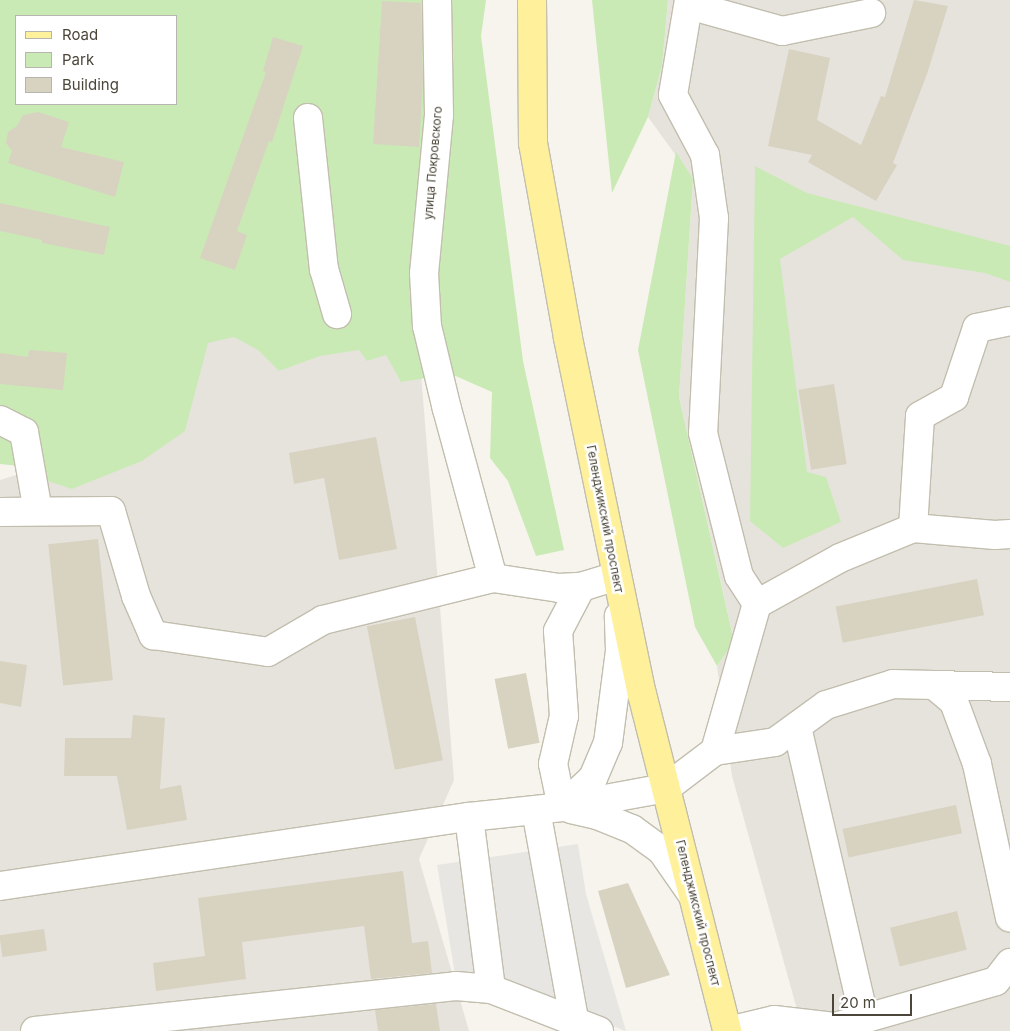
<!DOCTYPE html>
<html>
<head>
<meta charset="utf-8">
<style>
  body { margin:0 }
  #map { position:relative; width:1010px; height:1031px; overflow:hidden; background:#f6f4ec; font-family:Inter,sans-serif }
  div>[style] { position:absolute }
  .industrial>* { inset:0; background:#e6e3dd }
  .green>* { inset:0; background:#caeab5 }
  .parking>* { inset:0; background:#e8e6e3 }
  .building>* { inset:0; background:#d8d2c1; transform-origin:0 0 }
  .roads { filter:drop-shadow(1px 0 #c2beae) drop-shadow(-1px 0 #c2beae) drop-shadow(0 1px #c2beae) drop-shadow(0 -1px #c2beae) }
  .minor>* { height:28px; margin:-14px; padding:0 14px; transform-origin:14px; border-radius:14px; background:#fff }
  .major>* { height:28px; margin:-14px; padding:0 14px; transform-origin:14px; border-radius:14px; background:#fff19b }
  span { translate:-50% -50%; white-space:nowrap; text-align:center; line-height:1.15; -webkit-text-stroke:5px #fff; paint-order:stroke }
  .street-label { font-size:12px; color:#4b4639 }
  .legend { position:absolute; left:15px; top:15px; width:162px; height:90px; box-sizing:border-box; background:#fff; border:1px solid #b7b5b0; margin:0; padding:6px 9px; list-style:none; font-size:15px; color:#4b4639 }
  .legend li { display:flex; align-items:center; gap:10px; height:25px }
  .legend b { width:25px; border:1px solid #b7b5b0 }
  .scale { position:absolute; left:832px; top:994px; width:80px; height:22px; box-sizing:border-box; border:2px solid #4b4639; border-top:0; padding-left:6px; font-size:15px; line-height:18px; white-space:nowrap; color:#4b4639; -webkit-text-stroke:4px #fff; paint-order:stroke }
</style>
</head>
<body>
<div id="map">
  <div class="industrial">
    <div style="clip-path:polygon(668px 0,1010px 0,1010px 1031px,803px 1031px,732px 776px,717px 666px,734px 640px,679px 397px,693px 179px,648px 117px,662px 66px)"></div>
    <div style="clip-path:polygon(178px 267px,414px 288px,454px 780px,419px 859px,469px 1031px,0 1031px,0 480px,39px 468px)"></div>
  </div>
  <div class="green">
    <div style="clip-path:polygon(evenodd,0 0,486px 0,481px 36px,523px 361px,564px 550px,536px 556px,508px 481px,490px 458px,492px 392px,451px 374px,401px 382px,386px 355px,367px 361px,359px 350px,320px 356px,279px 371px,258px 350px,234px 337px,208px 343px,185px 431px,142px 461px,72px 489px,42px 479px,49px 472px,25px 476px,38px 468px,0 464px,0 0,16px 16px,176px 16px,176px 104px,16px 104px,16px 16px)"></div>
    <div style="clip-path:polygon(592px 0,668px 0,662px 66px,648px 117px,612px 193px)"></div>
    <div style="clip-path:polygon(676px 152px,693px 179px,679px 397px,734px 641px,717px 666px,695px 627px,638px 350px)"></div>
    <div style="clip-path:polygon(755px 166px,807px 193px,1010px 246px,1010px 282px,985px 273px,903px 260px,853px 217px,780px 259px,807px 472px,826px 477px,841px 522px,783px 548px,750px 521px)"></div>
  </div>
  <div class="parking">
    <div style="clip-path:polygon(578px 844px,586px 894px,626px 1031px,471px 974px,455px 975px,437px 865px)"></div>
  </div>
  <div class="building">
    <div style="clip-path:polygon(914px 0,948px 6px,927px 74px,893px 163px,897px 165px,876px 201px,808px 162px,812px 155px,768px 146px,789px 49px,830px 58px,817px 120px,861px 145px,881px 96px,885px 97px)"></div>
    <div style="clip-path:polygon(382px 1px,421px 3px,423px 79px,419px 147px,373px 144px)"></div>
    <div style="clip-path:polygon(273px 37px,303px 46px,272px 142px,269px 141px,237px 231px,247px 235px,235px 270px,200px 258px,266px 72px,263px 71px)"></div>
    <div style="clip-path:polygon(38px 112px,69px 122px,61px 147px,124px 162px,115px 197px,8px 163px,12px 151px,6px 143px,8px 132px,17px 126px,23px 115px)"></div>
    <div style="clip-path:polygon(0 203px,110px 227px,104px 255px,42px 243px,42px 240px,0 231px)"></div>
    <div style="clip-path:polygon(29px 350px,67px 353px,63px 390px,0 384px,0 353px,28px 357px)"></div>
    <div style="left:834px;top:384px;width:81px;height:36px;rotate:81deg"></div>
    <div style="clip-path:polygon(376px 437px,397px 549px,339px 560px,324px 478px,294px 484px,289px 453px)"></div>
    <div style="left:98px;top:539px;width:142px;height:50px;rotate:84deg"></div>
    <div style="left:977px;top:579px;width:37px;height:144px;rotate:79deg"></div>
    <div style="left:415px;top:617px;width:146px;height:49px;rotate:79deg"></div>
    <div style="clip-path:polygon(0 661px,27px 665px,21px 707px,0 703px)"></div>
    <div style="left:526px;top:673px;width:71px;height:32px;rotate:79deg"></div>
    <div style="clip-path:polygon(133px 715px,165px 718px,160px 789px,181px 785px,187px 820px,127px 830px,117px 776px,64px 776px,65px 738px,131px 738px)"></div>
    <div style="left:956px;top:805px;width:29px;height:116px;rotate:78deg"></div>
    <div style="clip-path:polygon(403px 871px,412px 943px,428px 941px,432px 973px,371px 979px,364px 926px,242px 942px,246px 979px,156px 991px,153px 963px,205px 956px,198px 898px)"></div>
    <div style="clip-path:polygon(628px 883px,670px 975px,626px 988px,598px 891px)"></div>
    <div style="left:957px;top:911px;width:40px;height:69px;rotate:76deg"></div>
    <div style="left:44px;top:929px;width:22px;height:45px;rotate:82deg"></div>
    <div style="clip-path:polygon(436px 1004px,440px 1031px,378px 1031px,375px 1010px)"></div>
  </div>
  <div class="roads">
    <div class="minor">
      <div style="left:437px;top:0;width:115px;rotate:89deg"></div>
      <div style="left:439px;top:115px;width:159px;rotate:95.4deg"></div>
      <div style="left:424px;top:273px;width:53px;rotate:86.8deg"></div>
      <div style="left:427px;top:326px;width:85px;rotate:76.5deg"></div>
      <div style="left:447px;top:409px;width:175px;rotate:74.8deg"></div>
      <div style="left:493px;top:578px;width:67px;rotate:8.6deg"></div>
      <div style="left:559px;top:588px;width:22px;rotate:-3deg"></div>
      <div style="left:689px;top:0;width:96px;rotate:99.6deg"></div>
      <div style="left:673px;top:95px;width:68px;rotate:61.9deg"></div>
      <div style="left:705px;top:155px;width:64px;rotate:81.9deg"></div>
      <div style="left:714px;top:218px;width:215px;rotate:92.9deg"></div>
      <div style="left:703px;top:433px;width:147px;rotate:75.9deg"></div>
      <div style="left:739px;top:576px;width:33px;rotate:57deg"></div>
      <div style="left:757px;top:604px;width:95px;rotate:-29deg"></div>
      <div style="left:840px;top:558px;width:79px;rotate:-22.3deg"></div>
      <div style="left:913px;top:528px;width:82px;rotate:4.9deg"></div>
      <div style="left:995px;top:535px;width:15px;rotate:-4deg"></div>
      <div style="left:689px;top:5px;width:97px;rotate:15.6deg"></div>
      <div style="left:782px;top:31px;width:91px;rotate:-11.4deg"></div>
      <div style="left:308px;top:118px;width:152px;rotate:84deg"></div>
      <div style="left:324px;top:269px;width:47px;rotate:73.9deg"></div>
      <div style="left:0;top:420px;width:27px;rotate:27deg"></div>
      <div style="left:24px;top:432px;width:80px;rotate:80deg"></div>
      <div style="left:0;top:512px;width:111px;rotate:-0.5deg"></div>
      <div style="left:111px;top:511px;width:89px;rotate:73.6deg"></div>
      <div style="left:136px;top:596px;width:43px;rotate:66.4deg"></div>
      <div style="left:153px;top:635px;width:116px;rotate:8.4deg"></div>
      <div style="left:268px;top:652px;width:64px;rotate:-30.2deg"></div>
      <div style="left:323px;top:620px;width:175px;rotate:-13.9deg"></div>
      <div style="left:913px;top:528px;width:112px;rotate:-86.4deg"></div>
      <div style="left:920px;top:416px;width:39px;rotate:-29deg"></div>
      <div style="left:954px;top:397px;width:73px;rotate:-71.6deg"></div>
      <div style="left:977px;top:328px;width:34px;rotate:-12deg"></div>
      <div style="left:934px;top:685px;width:76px;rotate:1.5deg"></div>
      <div style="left:797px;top:727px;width:299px;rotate:77deg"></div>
      <div style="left:715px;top:751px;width:153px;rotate:-74.1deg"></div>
      <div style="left:562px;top:807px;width:44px;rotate:-101.8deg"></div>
      <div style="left:553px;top:764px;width:49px;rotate:-77.1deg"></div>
      <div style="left:564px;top:716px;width:85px;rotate:-94deg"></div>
      <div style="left:558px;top:631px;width:50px;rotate:-62.4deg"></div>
      <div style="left:581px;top:587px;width:37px;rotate:-17deg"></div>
      <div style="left:562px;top:807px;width:42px;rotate:-43.1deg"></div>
      <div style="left:593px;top:778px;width:38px;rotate:-67deg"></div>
      <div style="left:608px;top:743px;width:94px;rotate:-82.6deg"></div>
      <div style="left:620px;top:650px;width:34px;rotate:-92deg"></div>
      <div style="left:571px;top:809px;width:27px;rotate:13deg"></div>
      <div style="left:597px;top:815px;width:38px;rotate:22deg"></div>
      <div style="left:632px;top:829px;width:37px;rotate:36deg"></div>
      <div style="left:662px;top:851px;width:52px;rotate:55.1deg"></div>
      <div style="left:536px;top:810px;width:213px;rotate:79.7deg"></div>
      <div style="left:469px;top:817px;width:173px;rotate:82.7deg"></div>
      <div style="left:0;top:886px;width:474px;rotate:-8.4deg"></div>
      <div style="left:469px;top:817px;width:94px;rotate:-6.1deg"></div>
      <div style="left:562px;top:807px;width:106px;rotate:-10.4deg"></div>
      <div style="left:666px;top:788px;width:61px;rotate:-37.1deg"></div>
      <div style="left:715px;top:751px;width:61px;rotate:-8.5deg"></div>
      <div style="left:775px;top:742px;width:63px;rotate:-36deg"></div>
      <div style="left:826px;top:705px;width:70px;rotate:-17.4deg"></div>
      <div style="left:893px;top:684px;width:41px;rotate:1.4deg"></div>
      <div style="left:934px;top:685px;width:26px;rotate:40deg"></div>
      <div style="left:954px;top:702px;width:66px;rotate:69.6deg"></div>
      <div style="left:977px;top:764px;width:157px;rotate:77.9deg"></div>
      <div style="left:35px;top:1031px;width:423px;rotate:-6.1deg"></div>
      <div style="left:456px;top:986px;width:35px;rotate:5deg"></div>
      <div style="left:491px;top:989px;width:116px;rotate:21.3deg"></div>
      <div style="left:728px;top:1031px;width:47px;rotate:-13.4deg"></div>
      <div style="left:774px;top:1020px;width:61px;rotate:6.5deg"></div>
      <div style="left:835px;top:1027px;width:167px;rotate:-15.9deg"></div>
      <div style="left:996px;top:981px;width:23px;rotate:-52deg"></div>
    </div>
    <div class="major">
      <div style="left:532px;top:0;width:143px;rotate:89.6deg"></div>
      <div style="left:533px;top:143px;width:198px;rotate:79.8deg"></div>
      <div style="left:568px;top:338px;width:364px;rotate:78.3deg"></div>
      <div style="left:642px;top:694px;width:348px;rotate:75.8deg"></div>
    </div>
  </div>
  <div class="street-label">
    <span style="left:433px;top:163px;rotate:-85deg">улица Покровского</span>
    <span style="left:605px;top:519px;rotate:79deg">Геленджикский проспект</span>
    <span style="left:698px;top:913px;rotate:76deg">Геленджикский проспект</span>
  </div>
  <ul class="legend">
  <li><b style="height:6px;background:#fff19b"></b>Road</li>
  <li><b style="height:14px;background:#caeab5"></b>Park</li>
  <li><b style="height:14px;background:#d8d2c1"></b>Building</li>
  </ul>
  <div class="scale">20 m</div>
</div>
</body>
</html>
